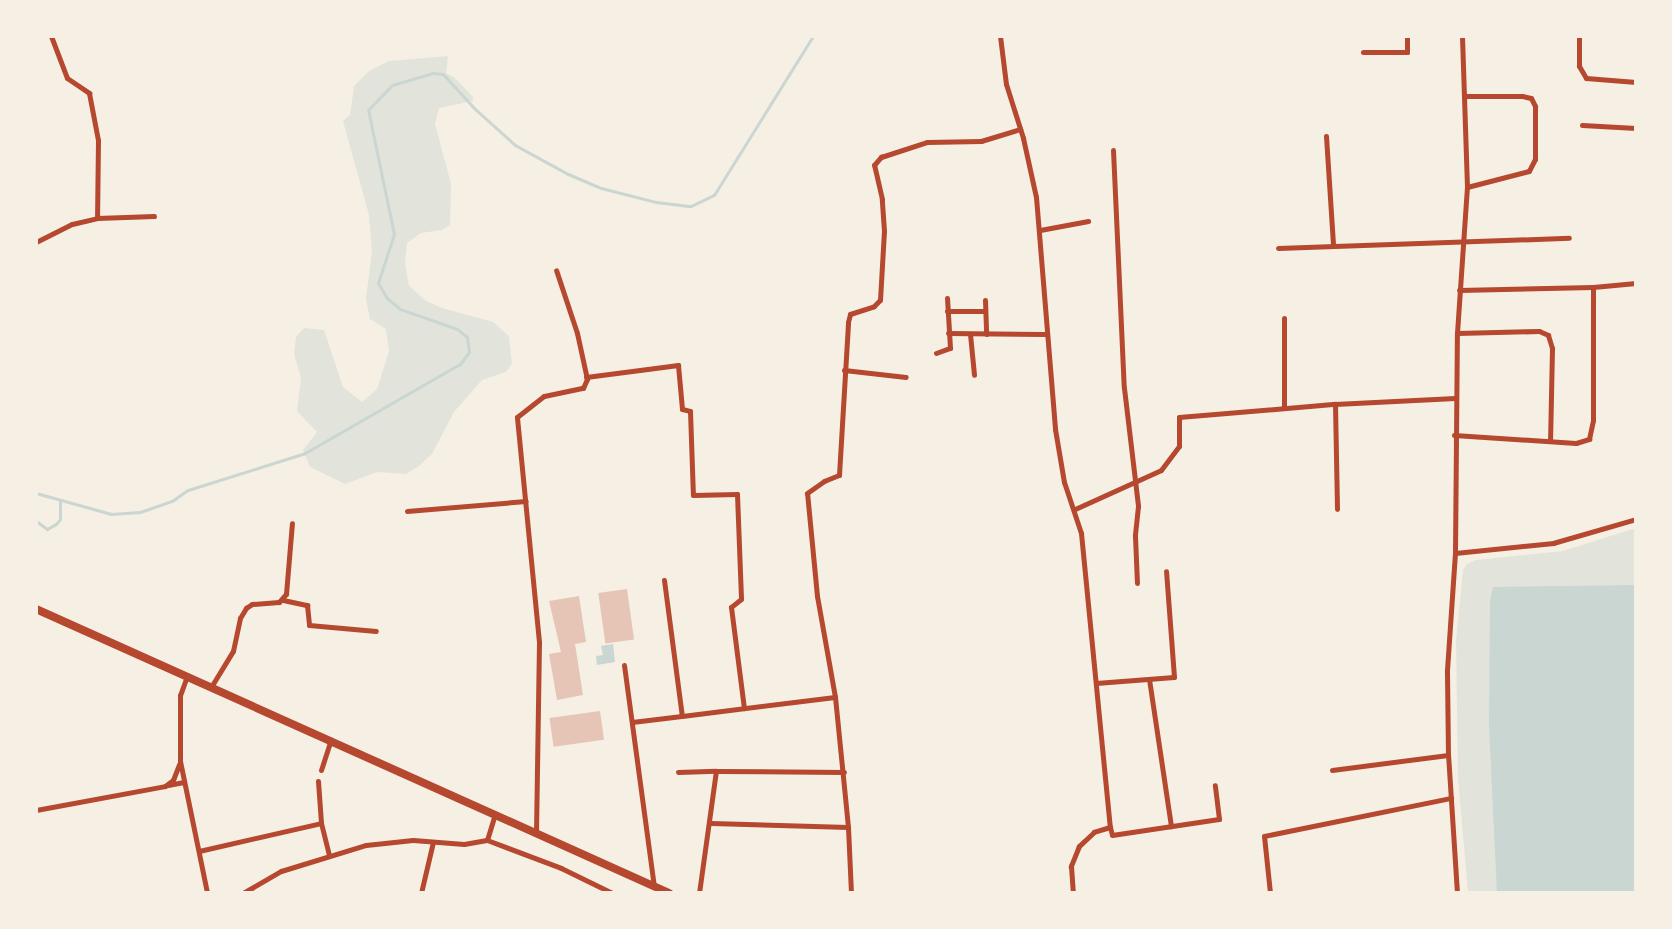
<!DOCTYPE html>
<html>
<head>
<meta charset="utf-8">
<style>
  body { margin:0 }
  #map { position:relative; width:1672px; height:929px; overflow:hidden; background:#f6efe4; font-family:"Asap Condensed",sans-serif }
  div>[style] { position:absolute }
  .green>* { inset:0; background:#e2e4dc }
  .water>* { inset:0; background:#c9d6d2 }
  .stream>* { height:3px; margin:-1.5px; padding:0 1.5px; transform-origin:1.5px; border-radius:1.5px; background:#c9d6d2 }
  .building>* { inset:0; background:#e6c5b7; transform-origin:0 0 }
  .minor>* { height:5px; margin:-2.5px; padding:0 2.5px; transform-origin:2.5px; border-radius:2.5px; background:#b5482f }
  .tertiary>* { height:8px; margin:-4px; padding:0 4px; transform-origin:4px; border-radius:4px; background:#b5482f }
  span { translate:-50% -50%; white-space:nowrap; text-align:center; line-height:1.15; -webkit-text-stroke:5px #f6efe4; paint-order:stroke }
  .frame { position:absolute; inset:0; border:38px solid #f6efe4; pointer-events:none }
</style>
</head>
<body>
<div id="map">
  <div class="green">
    <div style="clip-path:polygon(448px 56px,446px 73px,455px 78px,473px 97px,473px 101px,439px 108px,435px 124px,451px 184px,450px 225px,442px 230px,421px 233px,407px 243px,405px 264px,409px 286px,426px 301px,442px 308px,493px 322px,509px 336px,512px 364px,506px 372px,482px 380px,454px 412px,432px 454px,419px 466px,406px 474px,377px 472px,345px 484px,310px 467px,303px 450px,317px 432px,297px 411px,301px 378px,294px 354px,296px 337px,304px 328px,324px 330px,343px 387px,362px 402px,377px 389px,389px 351px,386px 329px,370px 319px,366px 299px,372px 251px,369px 215px,343px 121px,350px 115px,354px 86px,369px 71px,389px 61px)"></div>
    <div style="clip-path:polygon(1636px 528px,1636px 893px,1468px 893px,1458px 778px,1456px 640px,1463px 570px,1467px 564px,1476px 560px,1563px 551px)"></div>
  </div>
  <div class="water">
    <div style="clip-path:polygon(1636px 585px,1636px 893px,1497px 893px,1489px 726px,1490px 600px,1493px 587px)"></div>
    <div style="clip-path:polygon(613px 644px,615px 662px,597px 665px,596px 656px,603px 655px,601px 646px)"></div>
  </div>
  <div class="stream">
    <div style="left:36px;top:493px;width:78px;rotate:15.6deg"></div>
    <div style="left:111px;top:514px;width:29px;rotate:-4deg"></div>
    <div style="left:140px;top:512px;width:34px;rotate:-19deg"></div>
    <div style="left:172px;top:501px;width:19px;rotate:-35deg"></div>
    <div style="left:188px;top:490px;width:123px;rotate:-17.5deg"></div>
    <div style="left:305px;top:453px;width:179px;rotate:-29.9deg"></div>
    <div style="left:460px;top:364px;width:15px;rotate:-53deg"></div>
    <div style="left:469px;top:352px;width:15px;rotate:-98deg"></div>
    <div style="left:467px;top:337px;width:13px;rotate:-141deg"></div>
    <div style="left:457px;top:329px;width:60px;rotate:-160.7deg"></div>
    <div style="left:400px;top:309px;width:17px;rotate:-140deg"></div>
    <div style="left:387px;top:298px;width:17px;rotate:-121deg"></div>
    <div style="left:378px;top:283px;width:52px;rotate:-71.9deg"></div>
    <div style="left:394px;top:234px;width:127px;rotate:-101.8deg"></div>
    <div style="left:368px;top:110px;width:35px;rotate:-46deg"></div>
    <div style="left:392px;top:85px;width:43px;rotate:-16.3deg"></div>
    <div style="left:433px;top:73px;width:10px;rotate:6deg"></div>
    <div style="left:443px;top:74px;width:47px;rotate:47.6deg"></div>
    <div style="left:475px;top:109px;width:54px;rotate:42deg"></div>
    <div style="left:515px;top:145px;width:60px;rotate:28.7deg"></div>
    <div style="left:568px;top:174px;width:36px;rotate:23deg"></div>
    <div style="left:601px;top:188px;width:57px;rotate:14.3deg"></div>
    <div style="left:656px;top:202px;width:35px;rotate:7deg"></div>
    <div style="left:691px;top:206px;width:25px;rotate:-26deg"></div>
    <div style="left:714px;top:195px;width:187px;rotate:-58.1deg"></div>
    <div style="left:36px;top:521px;width:14px;rotate:36deg"></div>
    <div style="left:47px;top:529px;width:10px;rotate:-29deg"></div>
    <div style="left:56px;top:524px;width:6px;rotate:-51deg"></div>
    <div style="left:60px;top:519px;width:18px;rotate:-90deg"></div>
  </div>
  <div class="building">
    <div style="left:627px;top:589px;width:51px;height:29px;rotate:82deg"></div>
    <div style="clip-path:polygon(579px 596px,586px 642px,575px 644px,583px 695px,557px 700px,549px 654px,561px 652px,549px 601px)"></div>
    <div style="left:600px;top:711px;width:29px;height:51px;rotate:82deg"></div>
  </div>
  <div class="minor">
    <div style="left:51px;top:36px;width:45px;rotate:69.1deg"></div>
    <div style="left:67px;top:78px;width:27px;rotate:34deg"></div>
    <div style="left:89px;top:93px;width:48px;rotate:79.2deg"></div>
    <div style="left:98px;top:140px;width:78px;rotate:90.7deg"></div>
    <div style="left:1000px;top:36px;width:48px;rotate:82.9deg"></div>
    <div style="left:1006px;top:84px;width:57px;rotate:72.5deg"></div>
    <div style="left:1023px;top:138px;width:60px;rotate:77.6deg"></div>
    <div style="left:1036px;top:197px;width:233px;rotate:85.3deg"></div>
    <div style="left:1055px;top:429px;width:54px;rotate:80.4deg"></div>
    <div style="left:1064px;top:482px;width:54px;rotate:71.6deg"></div>
    <div style="left:1081px;top:533px;width:295px;rotate:84.4deg"></div>
    <div style="left:1110px;top:827px;width:17px;rotate:163deg"></div>
    <div style="left:1094px;top:832px;width:21px;rotate:137deg"></div>
    <div style="left:1079px;top:846px;width:22px;rotate:112deg"></div>
    <div style="left:1071px;top:866px;width:27px;rotate:86deg"></div>
    <div style="left:1579px;top:36px;width:30px;rotate:90deg"></div>
    <div style="left:1579px;top:66px;width:14px;rotate:60deg"></div>
    <div style="left:1586px;top:78px;width:50px;rotate:4.6deg"></div>
    <div style="left:1363px;top:52px;width:44px"></div>
    <div style="left:1407px;top:52px;width:16px;rotate:-90deg"></div>
    <div style="left:1465px;top:96px;width:57px"></div>
    <div style="left:1522px;top:96px;width:9px;rotate:13deg"></div>
    <div style="left:1531px;top:98px;width:9px;rotate:63deg"></div>
    <div style="left:1535px;top:106px;width:53px;rotate:90deg"></div>
    <div style="left:1535px;top:159px;width:13px;rotate:117deg"></div>
    <div style="left:1529px;top:171px;width:64px;rotate:165.5deg"></div>
    <div style="left:1582px;top:125px;width:54px;rotate:3.2deg"></div>
    <div style="left:1326px;top:136px;width:108px;rotate:86.3deg"></div>
    <div style="left:1113px;top:150px;width:238px;rotate:87.4deg"></div>
    <div style="left:1124px;top:388px;width:119px;rotate:83.2deg"></div>
    <div style="left:1138px;top:506px;width:30px;rotate:96deg"></div>
    <div style="left:1135px;top:536px;width:47px;rotate:87.6deg"></div>
    <div style="left:1040px;top:230px;width:49px;rotate:-10.6deg"></div>
    <div style="left:36px;top:242px;width:40px;rotate:-26.6deg"></div>
    <div style="left:72px;top:224px;width:26px;rotate:-13deg"></div>
    <div style="left:97px;top:218px;width:57px;rotate:-2deg"></div>
    <div style="left:1278px;top:248px;width:291px;rotate:-2deg"></div>
    <div style="left:1459px;top:290px;width:134px;rotate:-1.3deg"></div>
    <div style="left:1593px;top:287px;width:43px;rotate:-5.3deg"></div>
    <div style="left:985px;top:300px;width:34px;rotate:88deg"></div>
    <div style="left:947px;top:311px;width:38px"></div>
    <div style="left:1284px;top:318px;width:90px;rotate:90deg"></div>
    <div style="left:948px;top:333px;width:97px;rotate:0.6deg"></div>
    <div style="left:1457px;top:333px;width:82px;rotate:-1.4deg"></div>
    <div style="left:1539px;top:331px;width:10px;rotate:24deg"></div>
    <div style="left:1548px;top:335px;width:14px;rotate:73deg"></div>
    <div style="left:1552px;top:348px;width:93px;rotate:91.2deg"></div>
    <div style="left:970px;top:334px;width:41px;rotate:84.4deg"></div>
    <div style="left:936px;top:353px;width:15px;rotate:-20deg"></div>
    <div style="left:950px;top:348px;width:50px;rotate:-93.4deg"></div>
    <div style="left:844px;top:370px;width:62px;rotate:6.4deg"></div>
    <div style="left:586px;top:377px;width:93px;rotate:-7.4deg"></div>
    <div style="left:678px;top:365px;width:44px;rotate:84.8deg"></div>
    <div style="left:682px;top:409px;width:8px;rotate:14deg"></div>
    <div style="left:690px;top:411px;width:84px;rotate:88deg"></div>
    <div style="left:693px;top:495px;width:44px;rotate:-1.3deg"></div>
    <div style="left:737px;top:494px;width:105px;rotate:87.8deg"></div>
    <div style="left:741px;top:599px;width:13px;rotate:141deg"></div>
    <div style="left:731px;top:607px;width:102px;rotate:82.7deg"></div>
    <div style="left:1335px;top:404px;width:105px;rotate:88.9deg"></div>
    <div style="left:1454px;top:435px;width:122px;rotate:3.8deg"></div>
    <div style="left:1576px;top:443px;width:14px;rotate:-17deg"></div>
    <div style="left:1589px;top:439px;width:19px;rotate:-78deg"></div>
    <div style="left:1593px;top:420px;width:133px;rotate:-90deg"></div>
    <div style="left:1075px;top:509px;width:94px;rotate:-24.4deg"></div>
    <div style="left:1161px;top:470px;width:30px;rotate:-53deg"></div>
    <div style="left:1179px;top:446px;width:29px;rotate:-90deg"></div>
    <div style="left:1179px;top:417px;width:157px;rotate:-4.8deg"></div>
    <div style="left:1335px;top:404px;width:120px;rotate:-2.9deg"></div>
    <div style="left:407px;top:511px;width:119px;rotate:-4.8deg"></div>
    <div style="left:1455px;top:553px;width:99px;rotate:-5.8deg"></div>
    <div style="left:1553px;top:543px;width:86px;rotate:-16.1deg"></div>
    <div style="left:664px;top:580px;width:137px;rotate:82.5deg"></div>
    <div style="left:682px;top:716px;width:154px;rotate:-7.1deg"></div>
    <div style="left:283px;top:600px;width:25px;rotate:12deg"></div>
    <div style="left:307px;top:605px;width:20px;rotate:84deg"></div>
    <div style="left:309px;top:625px;width:67px;rotate:5.1deg"></div>
    <div style="left:624px;top:665px;width:223px;rotate:82.3deg"></div>
    <div style="left:187px;top:676px;width:20px;rotate:110deg"></div>
    <div style="left:180px;top:695px;width:66px;rotate:90deg"></div>
    <div style="left:180px;top:761px;width:135px;rotate:78.4deg"></div>
    <div style="left:1149px;top:679px;width:149px;rotate:81.5deg"></div>
    <div style="left:1096px;top:683px;width:78px;rotate:-4.4deg"></div>
    <div style="left:1174px;top:677px;width:106px;rotate:-94.3deg"></div>
    <div style="left:211px;top:687px;width:42px;rotate:-58.6deg"></div>
    <div style="left:233px;top:651px;width:34px;rotate:-78deg"></div>
    <div style="left:240px;top:618px;width:12px;rotate:-59deg"></div>
    <div style="left:246px;top:608px;width:7px;rotate:-34deg"></div>
    <div style="left:252px;top:604px;width:27px;rotate:-4deg"></div>
    <div style="left:279px;top:602px;width:11px;rotate:-49deg"></div>
    <div style="left:286px;top:594px;width:71px;rotate:-85.2deg"></div>
    <div style="left:632px;top:722px;width:50px;rotate:-6.8deg"></div>
    <div style="left:321px;top:770px;width:32px;rotate:-72deg"></div>
    <div style="left:1332px;top:770px;width:117px;rotate:-7.4deg"></div>
    <div style="left:678px;top:772px;width:38px;rotate:-2deg"></div>
    <div style="left:318px;top:781px;width:42px;rotate:85.9deg"></div>
    <div style="left:321px;top:823px;width:34px;rotate:76deg"></div>
    <div style="left:168px;top:785px;width:16px;rotate:-11deg"></div>
    <div style="left:36px;top:810px;width:131px;rotate:-10.5deg"></div>
    <div style="left:165px;top:786px;width:10px;rotate:-37deg"></div>
    <div style="left:173px;top:780px;width:17px;rotate:-69deg"></div>
    <div style="left:711px;top:823px;width:137px;rotate:1.7deg"></div>
    <div style="left:1110px;top:827px;width:8px;rotate:76deg"></div>
    <div style="left:1112px;top:835px;width:108px;rotate:-8.5deg"></div>
    <div style="left:1219px;top:819px;width:34px;rotate:-97deg"></div>
    <div style="left:536px;top:833px;width:191px;rotate:-89.1deg"></div>
    <div style="left:539px;top:642px;width:226px;rotate:-95.6deg"></div>
    <div style="left:517px;top:417px;width:34px;rotate:-38deg"></div>
    <div style="left:544px;top:396px;width:40px;rotate:-12deg"></div>
    <div style="left:583px;top:388px;width:10px;rotate:-66deg"></div>
    <div style="left:587px;top:379px;width:47px;rotate:-102.3deg"></div>
    <div style="left:577px;top:333px;width:66px;rotate:-108.4deg"></div>
    <div style="left:487px;top:840px;width:27px;rotate:-73deg"></div>
    <div style="left:199px;top:851px;width:125px;rotate:-12.9deg"></div>
    <div style="left:243px;top:893px;width:44px;rotate:-30.1deg"></div>
    <div style="left:281px;top:871px;width:89px;rotate:-17deg"></div>
    <div style="left:366px;top:845px;width:47px;rotate:-6.1deg"></div>
    <div style="left:413px;top:840px;width:51px;rotate:4.5deg"></div>
    <div style="left:464px;top:844px;width:23px;rotate:-10deg"></div>
    <div style="left:487px;top:840px;width:79px;rotate:20.7deg"></div>
    <div style="left:561px;top:868px;width:57px;rotate:26.1deg"></div>
    <div style="left:421px;top:893px;width:52px;rotate:-76.8deg"></div>
    <div style="left:699px;top:893px;width:123px;rotate:-82.1deg"></div>
    <div style="left:716px;top:771px;width:128px;rotate:0.4deg"></div>
    <div style="left:851px;top:893px;width:66px;rotate:-92.6deg"></div>
    <div style="left:848px;top:827px;width:131px;rotate:-95.7deg"></div>
    <div style="left:835px;top:697px;width:103px;rotate:-100.1deg"></div>
    <div style="left:817px;top:596px;width:103px;rotate:-95.5deg"></div>
    <div style="left:807px;top:493px;width:21px;rotate:-35deg"></div>
    <div style="left:824px;top:481px;width:16px;rotate:-22deg"></div>
    <div style="left:839px;top:475px;width:153px;rotate:-86.6deg"></div>
    <div style="left:848px;top:322px;width:8px;rotate:-76deg"></div>
    <div style="left:850px;top:314px;width:25px;rotate:-18deg"></div>
    <div style="left:874px;top:306px;width:8px;rotate:-45deg"></div>
    <div style="left:880px;top:300px;width:69px;rotate:-86.7deg"></div>
    <div style="left:884px;top:231px;width:32px;rotate:-94deg"></div>
    <div style="left:882px;top:199px;width:35px;rotate:-103deg"></div>
    <div style="left:874px;top:165px;width:11px;rotate:-49deg"></div>
    <div style="left:881px;top:157px;width:48px;rotate:-18.1deg"></div>
    <div style="left:927px;top:142px;width:54px;rotate:-1.1deg"></div>
    <div style="left:981px;top:141px;width:41px;rotate:-17.1deg"></div>
    <div style="left:1270px;top:893px;width:57px;rotate:-96deg"></div>
    <div style="left:1264px;top:836px;width:191px;rotate:-11.5deg"></div>
    <div style="left:1457px;top:893px;width:138px;rotate:-93.7deg"></div>
    <div style="left:1448px;top:755px;width:85px;rotate:-90.7deg"></div>
    <div style="left:1447px;top:670px;width:117px;rotate:-86.1deg"></div>
    <div style="left:1455px;top:553px;width:220px;rotate:-89.5deg"></div>
    <div style="left:1457px;top:333px;width:146px;rotate:-86.1deg"></div>
    <div style="left:1467px;top:187px;width:151px;rotate:-91.9deg"></div>
  </div>
  <div class="tertiary">
    <div style="left:36px;top:609px;width:694px;rotate:24.16deg"></div>
  </div>
  <div class="frame"></div>
</div>
</body>
</html>
